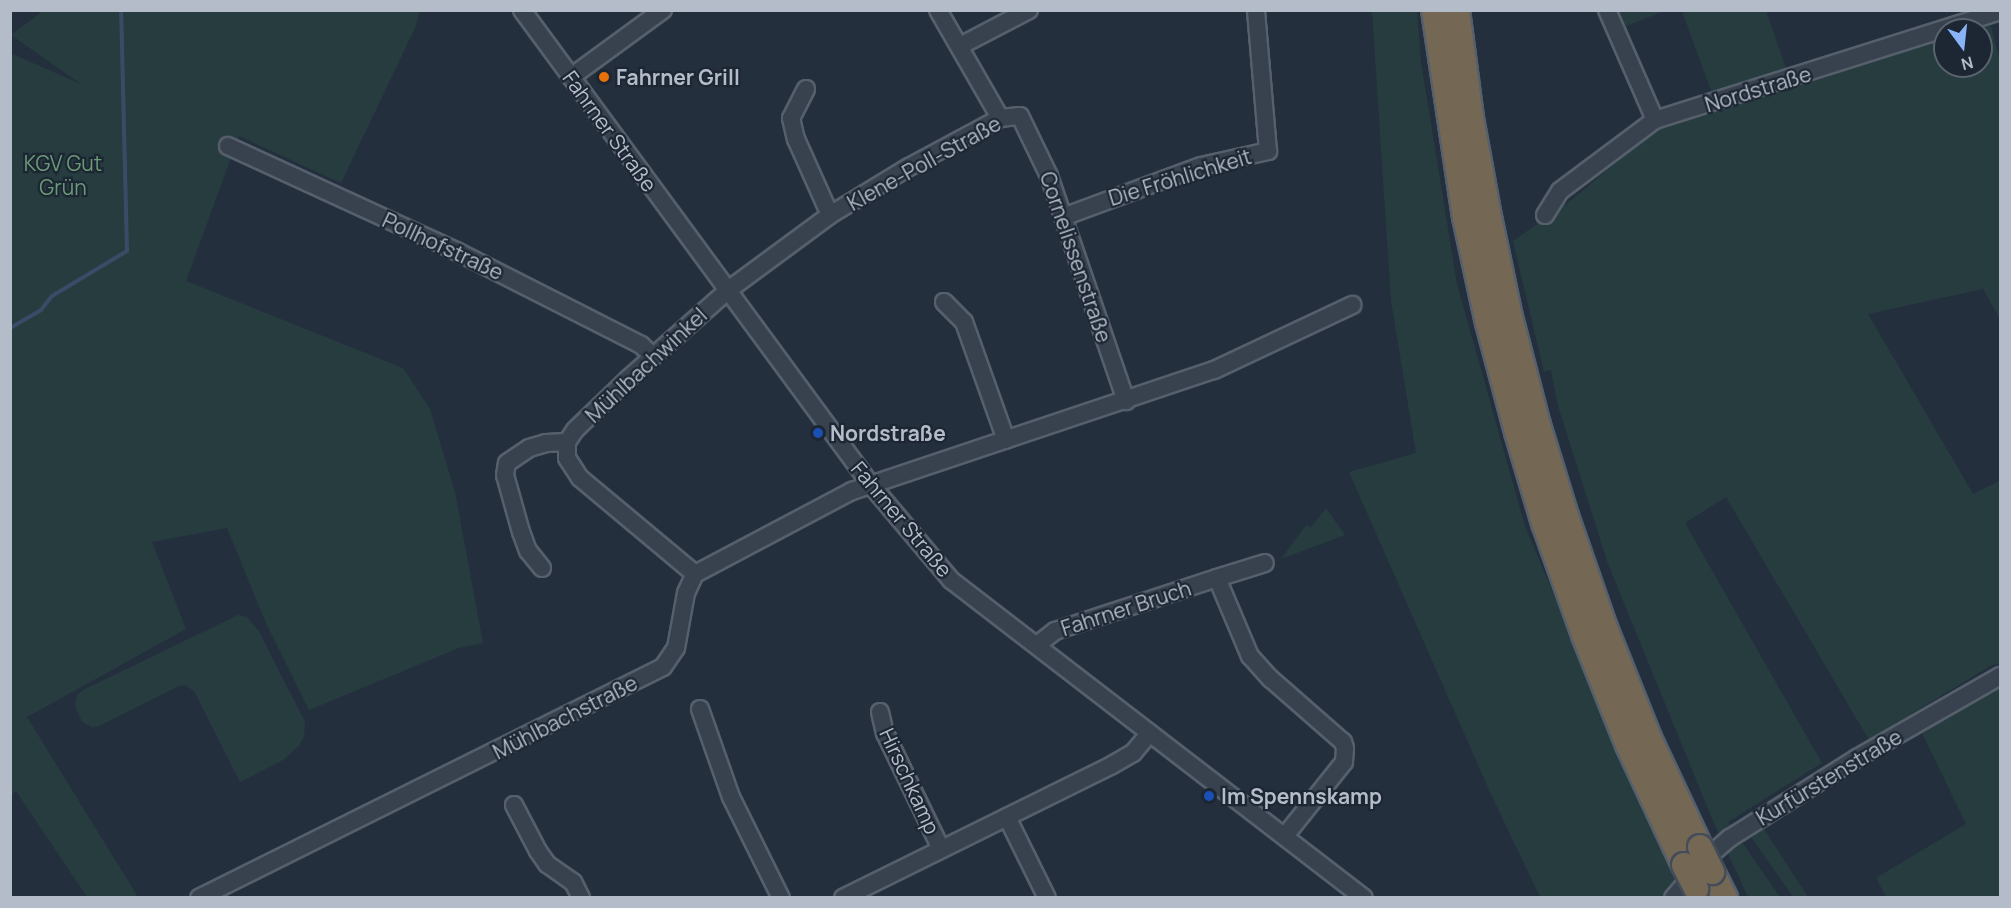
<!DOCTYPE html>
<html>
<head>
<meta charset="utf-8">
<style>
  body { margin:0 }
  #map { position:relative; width:2011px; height:908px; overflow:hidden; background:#242f3e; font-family:Manrope,sans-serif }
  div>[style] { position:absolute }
  .green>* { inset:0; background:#263c3f }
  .stream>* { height:4px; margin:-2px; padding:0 2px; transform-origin:2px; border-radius:2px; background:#394c67 }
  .roads { filter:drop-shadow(2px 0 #565f6c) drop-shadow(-2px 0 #565f6c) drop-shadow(0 2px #565f6c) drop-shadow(0 -2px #565f6c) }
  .minor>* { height:16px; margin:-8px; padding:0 8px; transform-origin:8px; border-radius:8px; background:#38414e }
  .highway>* { height:24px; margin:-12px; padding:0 12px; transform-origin:12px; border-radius:12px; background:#746855 }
  .bridges { filter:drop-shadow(2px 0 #434c59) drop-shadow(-2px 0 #434c59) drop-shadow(0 2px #434c59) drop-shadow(0 -2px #434c59) }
  .highway-bridge>* { height:24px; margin:-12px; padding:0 12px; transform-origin:12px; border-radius:12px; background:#746855 }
  .dots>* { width:16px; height:16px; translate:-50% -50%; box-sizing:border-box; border:3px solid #1d2633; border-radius:50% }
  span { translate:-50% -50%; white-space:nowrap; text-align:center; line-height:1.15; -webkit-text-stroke:4.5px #1d2633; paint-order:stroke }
  .poi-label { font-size:21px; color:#b4bcc9; font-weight:700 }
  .left { translate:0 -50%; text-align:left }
  .street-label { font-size:21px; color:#b4bcc9 }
  .park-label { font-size:21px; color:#6b9a76 }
  .frame { position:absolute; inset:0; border:12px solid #b4bcc9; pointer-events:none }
  .north { position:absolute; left:1933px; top:18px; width:60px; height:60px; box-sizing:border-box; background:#1d2633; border:2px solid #59626f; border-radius:50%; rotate:165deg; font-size:16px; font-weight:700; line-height:24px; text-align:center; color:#b4bcc9 }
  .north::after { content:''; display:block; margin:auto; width:21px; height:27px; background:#8ab4f8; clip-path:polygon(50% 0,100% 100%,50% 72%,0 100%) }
</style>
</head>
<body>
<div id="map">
  <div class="green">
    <div style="clip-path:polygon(43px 11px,420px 11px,415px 28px,341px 183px,239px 136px,186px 281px,403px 368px,430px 409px,455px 492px,483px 643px,459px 648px,309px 710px,265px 621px,227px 528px,152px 542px,186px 629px,27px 717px,138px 897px,87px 897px,16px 791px,11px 795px,10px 53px,81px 84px,11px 35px)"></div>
    <div style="clip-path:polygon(1372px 11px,1417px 11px,1421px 62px,1457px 284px,1525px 526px,1616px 741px,1686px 897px,1540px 897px,1489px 790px,1349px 472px,1416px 453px,1391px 301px)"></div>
    <div style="clip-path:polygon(1617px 11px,1664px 11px,1624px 27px)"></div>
    <div style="clip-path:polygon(1682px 11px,1766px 11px,1792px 85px,1945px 34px,1945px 66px,1981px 66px,1981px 30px,1958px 30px,1989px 19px,2000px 61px,2000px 319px,1983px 289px,1868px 314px,1973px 494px,1999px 481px,2000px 484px,2000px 663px,1990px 666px,1869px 740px,1726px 497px,1685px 523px,1822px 763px,1728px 822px,1780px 897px,1748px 897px,1713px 821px,1608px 564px,1558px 406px,1551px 370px,1544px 372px,1513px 241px,1569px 202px,1657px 128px,1718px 110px)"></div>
    <div style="clip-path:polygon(1326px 508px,1345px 535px,1281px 559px,1306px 525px,1311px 527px)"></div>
    <div style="clip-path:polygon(238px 615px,247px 617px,259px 631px,305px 722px,304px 736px,300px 745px,283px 760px,240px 782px,194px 691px,185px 685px,179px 686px,99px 726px,92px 727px,82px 722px,75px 706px,77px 695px,83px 690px)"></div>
    <div style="clip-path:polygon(2000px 687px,2000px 897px,1886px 897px,1876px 878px,1966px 824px,1921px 731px)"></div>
    <div style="clip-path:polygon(1764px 829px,1808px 897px,1793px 897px,1751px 837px)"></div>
  </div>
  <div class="stream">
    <div style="left:10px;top:328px;width:36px;rotate:-30deg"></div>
    <div style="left:41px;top:310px;width:18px;rotate:-52deg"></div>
    <div style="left:52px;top:296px;width:87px;rotate:-31deg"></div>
    <div style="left:127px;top:251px;width:241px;rotate:-91.4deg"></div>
  </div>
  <div class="roads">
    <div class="minor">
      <div style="left:522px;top:10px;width:589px;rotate:53.69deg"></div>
      <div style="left:871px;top:485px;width:124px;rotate:49.9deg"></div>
      <div style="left:951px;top:580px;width:521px;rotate:37.6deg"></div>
      <div style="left:938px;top:10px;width:125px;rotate:60.1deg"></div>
      <div style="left:1607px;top:10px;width:120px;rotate:66.4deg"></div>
      <div style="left:960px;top:46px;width:78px;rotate:-27.6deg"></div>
      <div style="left:571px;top:77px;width:114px;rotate:-36.1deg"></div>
      <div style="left:806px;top:89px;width:33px;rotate:117deg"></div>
      <div style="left:791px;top:118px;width:22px;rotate:77deg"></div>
      <div style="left:796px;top:139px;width:83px;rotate:65.9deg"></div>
      <div style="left:228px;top:146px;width:251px;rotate:24.7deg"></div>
      <div style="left:456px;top:251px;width:208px;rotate:26.9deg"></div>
      <div style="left:641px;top:345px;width:16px;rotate:43deg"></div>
      <div style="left:1545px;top:215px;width:28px;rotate:-58deg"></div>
      <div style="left:1560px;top:191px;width:119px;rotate:-36.8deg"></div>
      <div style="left:1655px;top:120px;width:362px;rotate:-17.5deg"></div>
      <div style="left:1063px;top:217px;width:147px;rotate:-20.3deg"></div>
      <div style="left:1201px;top:166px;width:69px;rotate:-12.6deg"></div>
      <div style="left:1268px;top:151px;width:142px;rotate:-94.9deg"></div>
      <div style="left:944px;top:302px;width:28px;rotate:45deg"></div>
      <div style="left:964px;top:322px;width:125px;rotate:70.4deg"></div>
      <div style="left:542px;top:568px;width:22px;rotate:-129deg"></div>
      <div style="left:528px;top:551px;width:20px;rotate:-110deg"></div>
      <div style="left:521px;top:532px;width:59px;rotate:-105.7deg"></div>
      <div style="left:505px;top:475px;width:12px;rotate:-81deg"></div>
      <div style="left:507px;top:463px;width:27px;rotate:-34deg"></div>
      <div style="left:529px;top:448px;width:18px;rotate:-16deg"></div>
      <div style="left:546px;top:443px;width:21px;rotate:-3deg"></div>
      <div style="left:695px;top:574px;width:150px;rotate:-140.1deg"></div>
      <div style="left:580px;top:478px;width:24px;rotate:-123deg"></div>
      <div style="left:567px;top:458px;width:16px;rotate:-90deg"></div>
      <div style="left:567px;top:442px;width:14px;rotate:-56deg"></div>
      <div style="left:575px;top:430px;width:74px;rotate:-43.9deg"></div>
      <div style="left:628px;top:379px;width:132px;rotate:-41.6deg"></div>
      <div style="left:727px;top:291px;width:128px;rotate:-36.4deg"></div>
      <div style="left:830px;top:215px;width:92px;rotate:-31.3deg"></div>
      <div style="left:909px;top:167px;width:103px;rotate:-28.3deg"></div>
      <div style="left:1000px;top:118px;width:20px;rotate:-6deg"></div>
      <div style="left:1020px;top:116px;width:67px;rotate:64.2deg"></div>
      <div style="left:1049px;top:176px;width:238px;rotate:71.1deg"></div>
      <div style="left:1217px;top:578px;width:50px;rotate:-17.4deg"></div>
      <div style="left:1037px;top:645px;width:23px;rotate:-38deg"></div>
      <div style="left:1055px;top:631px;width:170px;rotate:-18.1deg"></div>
      <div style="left:1217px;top:578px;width:85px;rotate:67.1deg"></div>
      <div style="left:1250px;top:656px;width:31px;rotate:48deg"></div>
      <div style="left:1271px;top:679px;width:96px;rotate:41.2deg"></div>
      <div style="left:1343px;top:742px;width:6px;rotate:72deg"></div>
      <div style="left:1345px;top:748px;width:14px;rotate:94deg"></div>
      <div style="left:1344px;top:762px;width:95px;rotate:128.6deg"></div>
      <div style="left:700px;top:709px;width:93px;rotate:70.6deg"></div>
      <div style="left:731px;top:797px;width:113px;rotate:63.7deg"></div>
      <div style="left:880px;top:712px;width:22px;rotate:77deg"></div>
      <div style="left:885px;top:733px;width:129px;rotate:64.2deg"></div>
      <div style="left:514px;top:805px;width:52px;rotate:62.4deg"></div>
      <div style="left:538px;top:851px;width:16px;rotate:55deg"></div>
      <div style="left:547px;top:864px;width:32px;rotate:35deg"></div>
      <div style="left:573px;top:882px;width:18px;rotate:63deg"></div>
      <div style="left:1007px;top:817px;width:90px;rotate:63.7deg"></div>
      <div style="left:199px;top:898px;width:518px;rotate:-26.47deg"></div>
      <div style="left:663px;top:667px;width:23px;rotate:-56deg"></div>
      <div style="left:676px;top:648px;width:56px;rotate:-79.7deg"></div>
      <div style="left:686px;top:593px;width:21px;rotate:-65deg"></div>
      <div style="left:695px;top:574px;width:178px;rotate:-27.9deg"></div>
      <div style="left:852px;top:491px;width:382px;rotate:-18.5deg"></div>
      <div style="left:1214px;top:370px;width:153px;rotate:-25.2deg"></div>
      <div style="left:843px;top:898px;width:300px;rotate:-26.3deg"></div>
      <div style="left:1112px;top:765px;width:24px;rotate:-30deg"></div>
      <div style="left:1133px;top:753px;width:26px;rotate:-50deg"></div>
      <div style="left:1673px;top:898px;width:55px;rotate:-49.4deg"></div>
      <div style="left:1709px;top:856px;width:28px;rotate:-41deg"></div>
      <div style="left:1730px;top:838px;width:150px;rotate:-32.2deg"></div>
      <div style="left:1857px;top:758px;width:165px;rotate:-29.8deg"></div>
    </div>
    <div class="highway">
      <div style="left:1434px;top:10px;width:209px;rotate:81.5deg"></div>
      <div style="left:1465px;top:217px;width:108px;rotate:77.8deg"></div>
      <div style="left:1488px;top:323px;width:113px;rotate:75.1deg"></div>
      <div style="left:1517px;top:432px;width:95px;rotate:73.5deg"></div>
      <div style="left:1544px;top:523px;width:119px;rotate:70.3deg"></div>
      <div style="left:1584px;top:635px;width:118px;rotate:68.2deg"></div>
      <div style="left:1628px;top:745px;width:132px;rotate:65deg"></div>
      <div style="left:1457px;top:10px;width:109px;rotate:82.6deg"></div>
      <div style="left:1471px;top:118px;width:96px;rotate:79.7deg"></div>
      <div style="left:1488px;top:212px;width:107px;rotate:78.2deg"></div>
      <div style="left:1510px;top:317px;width:112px;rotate:75.5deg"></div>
      <div style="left:1538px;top:425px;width:95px;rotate:72.9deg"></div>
      <div style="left:1566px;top:516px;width:119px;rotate:70.8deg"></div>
      <div style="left:1605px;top:628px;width:118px;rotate:68.2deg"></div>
      <div style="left:1649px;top:738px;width:120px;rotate:64.9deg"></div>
      <div style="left:1712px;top:872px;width:29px;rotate:63deg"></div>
    </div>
  </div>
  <div class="bridges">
    <div class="highway-bridge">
      <div style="left:1700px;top:847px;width:28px;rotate:64deg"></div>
      <div style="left:1684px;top:865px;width:27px;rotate:63deg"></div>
    </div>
  </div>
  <div class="dots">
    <div style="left:604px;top:77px;background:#e8710a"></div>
    <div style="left:818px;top:433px;background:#1a4fb4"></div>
    <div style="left:1209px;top:796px;background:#1a4fb4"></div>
  </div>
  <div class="poi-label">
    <span class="left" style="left:616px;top:77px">Fahrner Grill</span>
    <span class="left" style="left:830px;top:433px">Nordstraße</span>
    <span class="left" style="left:1221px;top:796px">Im Spennskamp</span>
  </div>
  <div class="street-label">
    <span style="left:1758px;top:89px;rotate:-17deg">Nordstraße</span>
    <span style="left:610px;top:131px;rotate:54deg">Fahrner Straße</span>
    <span style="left:924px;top:163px;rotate:-29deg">Klene-Poll-Straße</span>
    <span style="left:1180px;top:177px;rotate:-17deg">Die Fröhlichkeit</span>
    <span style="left:443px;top:246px;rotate:25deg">Pollhofstraße</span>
    <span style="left:1076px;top:257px;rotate:71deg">Cornelissenstraße</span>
    <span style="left:646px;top:365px;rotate:-43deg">Mühlbachwinkel</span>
    <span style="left:902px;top:519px;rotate:50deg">Fahrner Straße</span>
    <span style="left:1126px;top:608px;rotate:-18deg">Fahrner Bruch</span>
    <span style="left:565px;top:717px;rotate:-27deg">Mühlbachstraße</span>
    <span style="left:1829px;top:777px;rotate:-31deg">Kurfürstenstraße</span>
    <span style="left:910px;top:781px;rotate:65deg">Hirschkamp</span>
  </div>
  <div class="park-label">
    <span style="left:63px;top:175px">KGV Gut<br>Grün</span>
  </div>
  <div class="frame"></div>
  <div class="north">N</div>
</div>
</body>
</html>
